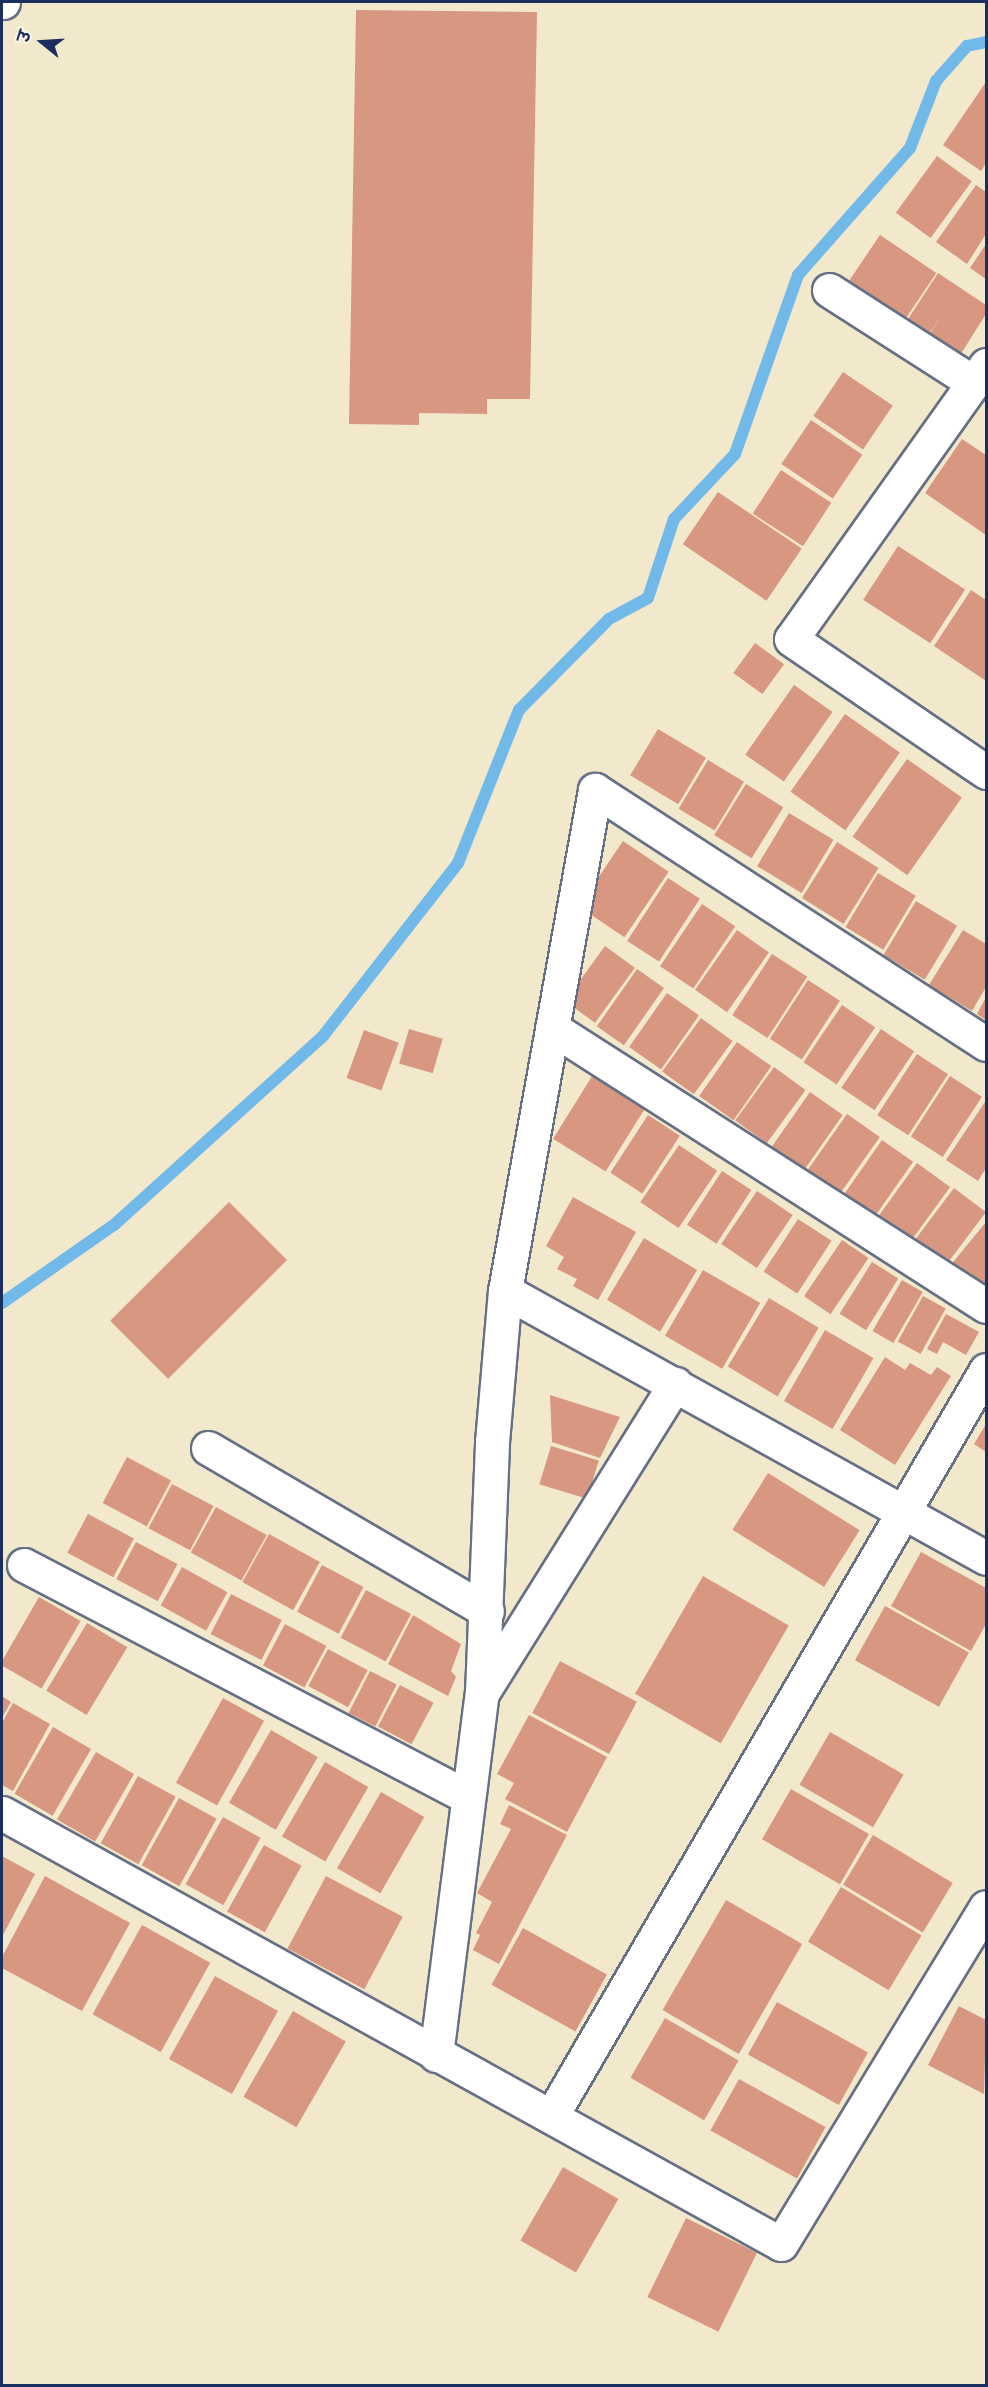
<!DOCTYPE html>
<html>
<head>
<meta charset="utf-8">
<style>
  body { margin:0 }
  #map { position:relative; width:988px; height:2387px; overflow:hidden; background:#f2e9cd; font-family:"Architects Daughter","Playpen Sans Deva",sans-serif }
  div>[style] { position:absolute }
  .stream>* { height:12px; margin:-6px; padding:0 6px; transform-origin:6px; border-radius:6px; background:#71b9e9 }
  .building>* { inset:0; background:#d79780; transform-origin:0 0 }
  .roads { filter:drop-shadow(2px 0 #667085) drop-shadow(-2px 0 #667085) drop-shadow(0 2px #667085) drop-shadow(0 -2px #667085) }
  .minor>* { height:33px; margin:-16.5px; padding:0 16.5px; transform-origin:16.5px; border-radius:16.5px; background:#fff }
  .tertiary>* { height:33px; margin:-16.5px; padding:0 16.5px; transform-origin:16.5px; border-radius:16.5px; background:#fff }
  span { translate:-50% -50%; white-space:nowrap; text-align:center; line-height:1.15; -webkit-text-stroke:4.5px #fcf5e5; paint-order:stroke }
  .frame { position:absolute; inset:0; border:3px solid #1b2f5e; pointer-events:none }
  .north { position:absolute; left:12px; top:12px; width:60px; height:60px; -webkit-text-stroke:4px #fcf5e5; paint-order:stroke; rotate:288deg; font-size:16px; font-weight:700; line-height:24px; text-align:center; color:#1b2f5e }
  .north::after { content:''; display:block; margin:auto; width:21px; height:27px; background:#1b2f5e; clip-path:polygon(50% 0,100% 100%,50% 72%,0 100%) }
</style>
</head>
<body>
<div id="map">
  <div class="stream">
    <div style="left:2px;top:1303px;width:136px;rotate:-34.9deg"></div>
    <div style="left:114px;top:1225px;width:282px;rotate:-42.1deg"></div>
    <div style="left:323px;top:1036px;width:219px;rotate:-52deg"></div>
    <div style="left:458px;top:863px;width:165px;rotate:-68.3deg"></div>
    <div style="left:519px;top:710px;width:128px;rotate:-45.3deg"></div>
    <div style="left:609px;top:619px;width:44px;rotate:-28.3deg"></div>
    <div style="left:648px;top:598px;width:83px;rotate:-71.8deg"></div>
    <div style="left:674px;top:519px;width:89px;rotate:-46.8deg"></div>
    <div style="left:735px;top:454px;width:190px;rotate:-70.6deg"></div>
    <div style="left:798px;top:275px;width:169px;rotate:-48.6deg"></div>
    <div style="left:910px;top:148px;width:72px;rotate:-68.8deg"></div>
    <div style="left:936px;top:81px;width:47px;rotate:-48.5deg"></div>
    <div style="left:967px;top:46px;width:19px;rotate:-12deg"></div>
  </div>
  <div class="building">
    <div style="clip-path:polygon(356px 10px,537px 12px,530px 399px,487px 399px,487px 414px,419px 413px,419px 425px,349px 424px)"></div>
    <div style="clip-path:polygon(986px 82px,986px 163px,981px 171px,943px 145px)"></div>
    <div style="left:937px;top:156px;width:43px;height:70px;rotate:36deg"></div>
    <div style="clip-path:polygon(976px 185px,986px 192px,986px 234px,967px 264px,936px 242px)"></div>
    <div style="left:880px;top:235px;width:68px;height:57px;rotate:34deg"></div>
    <div style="clip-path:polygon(986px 244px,986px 279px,970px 268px)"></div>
    <div style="clip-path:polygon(938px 273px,986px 305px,986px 314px,957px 360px,925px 340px,942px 316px,927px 336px,906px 322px)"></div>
    <div style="left:843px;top:372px;width:60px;height:53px;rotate:34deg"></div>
    <div style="left:811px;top:420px;width:62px;height:53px;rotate:34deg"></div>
    <div style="clip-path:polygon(962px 439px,986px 455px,986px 535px,925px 493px)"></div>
    <div style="left:781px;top:470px;width:60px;height:52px;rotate:33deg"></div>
    <div style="left:718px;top:492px;width:101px;height:63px;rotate:34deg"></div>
    <div style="left:898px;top:546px;width:80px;height:64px;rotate:33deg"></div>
    <div style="clip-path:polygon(971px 590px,986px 600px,986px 681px,934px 646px)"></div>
    <div style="left:755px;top:643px;width:36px;height:37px;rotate:36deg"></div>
    <div style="left:794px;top:685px;width:47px;height:85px;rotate:35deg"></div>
    <div style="left:845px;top:714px;width:67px;height:95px;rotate:35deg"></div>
    <div style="left:658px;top:729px;width:56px;height:54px;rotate:31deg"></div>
    <div style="left:907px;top:759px;width:67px;height:95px;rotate:35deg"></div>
    <div style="left:708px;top:760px;width:42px;height:57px;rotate:31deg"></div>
    <div style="left:746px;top:784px;width:44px;height:60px;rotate:32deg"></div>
    <div style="left:789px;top:813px;width:52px;height:62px;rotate:31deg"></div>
    <div style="left:623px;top:841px;width:55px;height:79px;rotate:34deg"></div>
    <div style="left:837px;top:842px;width:49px;height:66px;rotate:32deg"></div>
    <div style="left:878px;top:873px;width:44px;height:63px;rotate:31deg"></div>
    <div style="left:668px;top:878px;width:38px;height:75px;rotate:33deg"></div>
    <div style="left:916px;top:901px;width:48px;height:63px;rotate:31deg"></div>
    <div style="left:702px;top:904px;width:40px;height:75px;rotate:34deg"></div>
    <div style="left:737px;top:930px;width:39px;height:73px;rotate:35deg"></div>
    <div style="clip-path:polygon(963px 930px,986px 944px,986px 987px,972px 1011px,929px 985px)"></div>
    <div style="left:605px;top:946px;width:37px;height:68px;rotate:36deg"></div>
    <div style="left:772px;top:954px;width:42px;height:73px;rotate:33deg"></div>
    <div style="left:637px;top:969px;width:33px;height:70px;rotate:35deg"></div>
    <div style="left:808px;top:980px;width:38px;height:70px;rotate:33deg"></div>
    <div style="left:667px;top:993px;width:39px;height:66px;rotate:35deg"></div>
    <div style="clip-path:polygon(986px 997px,986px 1020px,977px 1014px)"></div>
    <div style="left:842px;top:1005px;width:40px;height:69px;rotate:34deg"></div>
    <div style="left:701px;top:1018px;width:39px;height:66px;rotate:36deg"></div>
    <div style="left:409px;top:1029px;width:35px;height:36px;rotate:16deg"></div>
    <div style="left:881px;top:1029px;width:40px;height:71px;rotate:34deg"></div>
    <div style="left:364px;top:1030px;width:37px;height:51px;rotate:20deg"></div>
    <div style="left:737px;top:1042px;width:42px;height:66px;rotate:35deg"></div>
    <div style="left:917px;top:1054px;width:37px;height:73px;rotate:33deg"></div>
    <div style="left:774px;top:1067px;width:39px;height:66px;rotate:36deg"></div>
    <div style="left:596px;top:1070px;width:62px;height:81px;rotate:32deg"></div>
    <div style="left:950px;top:1076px;width:38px;height:72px;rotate:33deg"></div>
    <div style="left:810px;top:1092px;width:40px;height:67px;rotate:35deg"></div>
    <div style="clip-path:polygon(985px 1102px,986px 1168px,978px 1181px,946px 1160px)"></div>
    <div style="left:847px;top:1114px;width:40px;height:70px;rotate:35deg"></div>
    <div style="left:648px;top:1115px;width:38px;height:69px;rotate:33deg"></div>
    <div style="left:882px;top:1140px;width:38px;height:67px;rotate:35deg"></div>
    <div style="left:679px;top:1145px;width:46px;height:69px;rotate:34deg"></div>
    <div style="left:917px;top:1163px;width:41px;height:67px;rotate:36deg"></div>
    <div style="left:722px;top:1171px;width:35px;height:64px;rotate:33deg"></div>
    <div style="left:954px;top:1188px;width:40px;height:68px;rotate:37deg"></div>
    <div style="left:757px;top:1191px;width:43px;height:64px;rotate:34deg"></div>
    <div style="clip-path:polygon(573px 1197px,636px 1232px,598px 1300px,573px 1286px,577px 1279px,557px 1269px,564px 1257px,546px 1246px)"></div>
    <div style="left:229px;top:1202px;width:82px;height:168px;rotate:45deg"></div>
    <div style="left:798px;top:1219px;width:40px;height:63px;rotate:33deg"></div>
    <div style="clip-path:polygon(986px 1222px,986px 1300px,945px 1272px)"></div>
    <div style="left:644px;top:1238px;width:62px;height:72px;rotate:31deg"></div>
    <div style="left:842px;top:1240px;width:32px;height:68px;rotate:34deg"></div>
    <div style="left:872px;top:1262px;width:31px;height:61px;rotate:32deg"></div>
    <div style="left:703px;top:1270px;width:66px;height:76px;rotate:30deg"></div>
    <div style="left:902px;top:1280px;width:24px;height:59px;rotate:30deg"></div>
    <div style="left:923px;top:1296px;width:26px;height:52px;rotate:29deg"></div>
    <div style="left:769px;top:1298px;width:58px;height:80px;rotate:31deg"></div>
    <div style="clip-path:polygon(946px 1314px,979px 1332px,966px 1355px,943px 1342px,937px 1354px,927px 1349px)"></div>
    <div style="left:825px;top:1330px;width:56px;height:82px;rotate:30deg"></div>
    <div style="clip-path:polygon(885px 1357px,905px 1370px,910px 1363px,931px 1375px,937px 1367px,951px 1376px,895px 1465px,840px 1430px)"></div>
    <div style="clip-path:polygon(550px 1395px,620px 1417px,600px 1458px,552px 1442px)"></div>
    <div style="clip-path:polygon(986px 1424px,986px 1452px,974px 1444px)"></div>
    <div style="left:551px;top:1446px;width:50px;height:40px;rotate:17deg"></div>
    <div style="left:127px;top:1457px;width:50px;height:52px;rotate:28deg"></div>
    <div style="left:768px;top:1473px;width:108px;height:67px;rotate:32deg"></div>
    <div style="left:172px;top:1484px;width:47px;height:50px;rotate:28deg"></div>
    <div style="left:216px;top:1507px;width:58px;height:52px;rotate:29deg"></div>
    <div style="left:88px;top:1514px;width:52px;height:44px;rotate:28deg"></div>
    <div style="left:269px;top:1534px;width:58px;height:55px;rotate:29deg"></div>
    <div style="left:136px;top:1542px;width:47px;height:42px;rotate:28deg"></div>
    <div style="clip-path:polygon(921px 1552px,986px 1588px,986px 1624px,971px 1651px,891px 1606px)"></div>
    <div style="left:322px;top:1565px;width:47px;height:53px;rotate:28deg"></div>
    <div style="left:182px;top:1567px;width:52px;height:44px;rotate:29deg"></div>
    <div style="left:703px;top:1576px;width:99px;height:136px;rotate:30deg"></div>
    <div style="left:366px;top:1590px;width:51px;height:54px;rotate:28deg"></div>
    <div style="left:231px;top:1594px;width:57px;height:45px;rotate:27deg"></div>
    <div style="left:39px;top:1597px;width:48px;height:78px;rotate:30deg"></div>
    <div style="left:885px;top:1606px;width:96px;height:62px;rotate:29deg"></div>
    <div style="clip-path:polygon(413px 1615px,461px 1644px,451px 1671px,456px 1677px,448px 1696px,388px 1664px)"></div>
    <div style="left:87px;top:1623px;width:47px;height:79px;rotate:31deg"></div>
    <div style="left:285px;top:1624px;width:47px;height:47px;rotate:28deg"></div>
    <div style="left:328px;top:1649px;width:45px;height:42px;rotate:28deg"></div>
    <div style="left:560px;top:1661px;width:87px;height:59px;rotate:28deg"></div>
    <div style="left:370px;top:1671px;width:30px;height:47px;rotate:27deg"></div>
    <div style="left:400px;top:1685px;width:38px;height:47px;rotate:28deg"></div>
    <div style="clip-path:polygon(2px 1696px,11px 1702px,2px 1718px)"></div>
    <div style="left:223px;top:1698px;width:47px;height:97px;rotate:29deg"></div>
    <div style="clip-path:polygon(13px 1703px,50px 1724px,13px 1791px,2px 1785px,2px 1723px)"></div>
    <div style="clip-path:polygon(529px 1715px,607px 1757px,567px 1832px,505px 1799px,514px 1783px,497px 1774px)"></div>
    <div style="left:53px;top:1727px;width:44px;height:77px;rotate:30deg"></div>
    <div style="left:271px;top:1730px;width:54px;height:84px;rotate:30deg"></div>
    <div style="left:830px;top:1732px;width:85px;height:61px;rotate:30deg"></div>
    <div style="left:96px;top:1752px;width:44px;height:78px;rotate:30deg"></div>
    <div style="left:325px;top:1762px;width:50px;height:86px;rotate:30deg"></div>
    <div style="left:138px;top:1776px;width:43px;height:77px;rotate:29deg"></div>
    <div style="left:791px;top:1789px;width:90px;height:58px;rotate:30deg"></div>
    <div style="left:381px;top:1792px;width:50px;height:88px;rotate:30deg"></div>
    <div style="left:179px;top:1798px;width:43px;height:77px;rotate:29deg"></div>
    <div style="clip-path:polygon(509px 1805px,567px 1835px,499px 1964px,473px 1950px,480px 1935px,476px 1933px,492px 1902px,477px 1893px,511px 1829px,500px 1824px)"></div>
    <div style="left:223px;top:1817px;width:43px;height:77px;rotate:29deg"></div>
    <div style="left:873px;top:1835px;width:93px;height:58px;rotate:31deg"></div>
    <div style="left:264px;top:1845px;width:43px;height:76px;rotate:29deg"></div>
    <div style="clip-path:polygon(2px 1856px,35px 1874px,2px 1937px)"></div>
    <div style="clip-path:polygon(45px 1876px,130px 1923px,82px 2011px,2px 1968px,2px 1957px)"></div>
    <div style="left:326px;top:1876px;width:87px;height:82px;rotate:28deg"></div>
    <div style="left:841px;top:1887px;width:94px;height:64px;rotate:31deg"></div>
    <div style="left:726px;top:1900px;width:88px;height:127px;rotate:30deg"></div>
    <div style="left:142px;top:1925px;width:78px;height:102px;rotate:29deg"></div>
    <div style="left:523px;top:1928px;width:96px;height:65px;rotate:29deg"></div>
    <div style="left:215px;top:1976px;width:72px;height:95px;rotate:29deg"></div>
    <div style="left:777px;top:2002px;width:104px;height:60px;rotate:29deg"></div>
    <div style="clip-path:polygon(959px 2006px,986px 2020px,984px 2094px,928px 2065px)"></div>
    <div style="left:293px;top:2011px;width:61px;height:99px;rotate:30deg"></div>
    <div style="left:665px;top:2018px;width:85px;height:69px;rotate:30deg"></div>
    <div style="left:739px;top:2079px;width:99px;height:59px;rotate:29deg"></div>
    <div style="left:563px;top:2167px;width:64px;height:85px;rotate:30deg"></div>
    <div style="left:686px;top:2218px;width:79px;height:88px;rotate:26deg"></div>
  </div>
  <div class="roads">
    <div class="minor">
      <div style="left:829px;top:290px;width:172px;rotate:32.7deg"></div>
      <div style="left:986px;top:365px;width:336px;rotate:125.4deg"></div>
      <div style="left:791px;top:639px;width:236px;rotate:34.3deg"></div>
      <div style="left:552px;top:1028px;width:515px;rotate:32.64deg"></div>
      <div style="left:505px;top:1291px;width:550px;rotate:29.03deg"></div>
      <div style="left:208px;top:1448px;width:323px;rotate:30.3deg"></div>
      <div style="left:24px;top:1565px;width:499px;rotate:27.6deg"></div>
      <div style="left:484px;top:1690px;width:361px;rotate:-58deg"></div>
      <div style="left:2px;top:1813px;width:890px;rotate:28.95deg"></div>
      <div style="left:781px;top:2244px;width:394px;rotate:-58.7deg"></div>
      <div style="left:436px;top:2055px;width:365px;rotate:-82.8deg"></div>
      <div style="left:482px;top:1693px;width:251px;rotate:-87.7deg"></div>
      <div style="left:492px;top:1442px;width:152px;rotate:-85.1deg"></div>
      <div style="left:505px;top:1291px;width:509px;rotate:-79.82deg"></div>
      <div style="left:595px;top:790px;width:466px;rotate:33deg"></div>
      <div style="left:552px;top:2115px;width:862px;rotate:-59.78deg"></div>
    </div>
    <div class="tertiary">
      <div style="left:2px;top:2px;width:1px"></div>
    </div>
  </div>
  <div class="frame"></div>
  <div class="north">उ</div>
</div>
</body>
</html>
